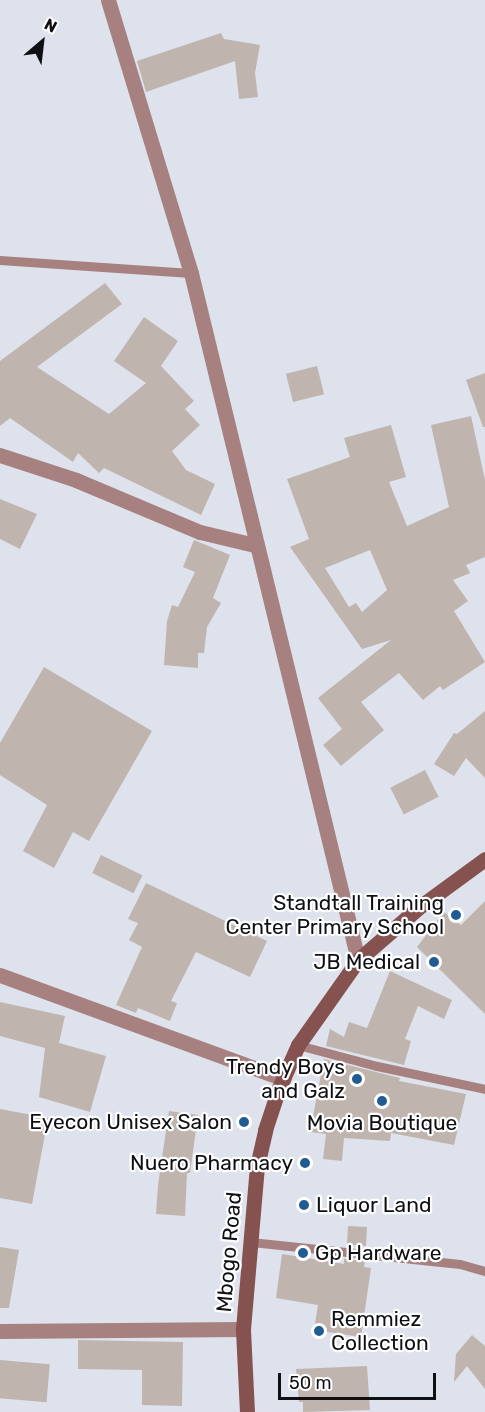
<!DOCTYPE html>
<html>
<head>
<meta charset="utf-8">
<style>
  body { margin:0 }
  #map { position:relative; width:485px; height:1412px; overflow:hidden; background:#dde2ed; font-family:Rubik,sans-serif }
  div>[style] { position:absolute }
  .building>* { inset:0; background:#c0b4ae; transform-origin:0 0 }
  .service>* { height:9px; margin:-4.5px; padding:0 4.5px; transform-origin:4.5px; border-radius:4.5px; background:#a6817f }
  .minor>* { height:15px; margin:-7.5px; padding:0 7.5px; transform-origin:7.5px; border-radius:7.5px; background:#a6817f }
  .secondary>* { height:15px; margin:-7.5px; padding:0 7.5px; transform-origin:7.5px; border-radius:7.5px; background:#855250 }
  .dots>* { width:16px; height:16px; translate:-50% -50%; box-sizing:border-box; border:3px solid #fff; border-radius:50% }
  span { translate:-50% -50%; white-space:nowrap; text-align:center; line-height:1.15; -webkit-text-stroke:4.5px #fff; paint-order:stroke }
  .poi-label { font-size:21px; color:#0f1014 }
  .right { translate:-100% -50%; text-align:right }
  .left { translate:0 -50%; text-align:left }
  .street-label { font-size:21px; color:#0f1014 }
  .north { position:absolute; left:12px; top:12px; width:60px; height:60px; -webkit-text-stroke:4px #fff; paint-order:stroke; rotate:28deg; font-size:16px; font-weight:700; line-height:24px; text-align:center; color:#0f1014 }
  .north::after { content:''; display:block; margin:auto; width:21px; height:27px; background:#0f1014; clip-path:polygon(50% 0,100% 100%,50% 72%,0 100%) }
  .scale { position:absolute; left:278px; top:1373px; width:158px; height:27px; box-sizing:border-box; border:3px solid #0f1014; border-top:0; padding-left:8px; font-size:18px; line-height:21px; white-space:nowrap; color:#0f1014; -webkit-text-stroke:4px #fff; paint-order:stroke }
</style>
</head>
<body>
<div id="map">
  <div class="building">
    <div style="clip-path:polygon(221px 33px,224px 39px,260px 45px,255px 73px,258px 97px,239px 99px,235px 61px,146px 92px,137px 61px)"></div>
    <div style="clip-path:polygon(105px 283px,122px 304px,37px 367px,109px 414px,146px 383px,114px 361px,144px 317px,178px 341px,161px 366px,194px 401px,185px 409px,200px 425px,172px 451px,186px 470px,215px 484px,201px 515px,104px 468px,99px 473px,78px 453px,73px 462px,10px 418px,0 426px,0 361px)"></div>
    <div style="left:317px;top:366px;width:29px;height:32px;rotate:76deg"></div>
    <div style="clip-path:polygon(485px 373px,485px 427px,483px 427px,466px 380px)"></div>
    <div style="clip-path:polygon(evenodd,471px 416px,485px 480px,485px 557px,466px 565px,470px 573px,453px 580px,468px 601px,454px 611px,485px 662px,443px 690px,440px 686px,423px 700px,399px 673px,361px 702px,384px 730px,341px 766px,323px 745px,342px 729px,318px 698px,391px 640px,362px 649px,290px 547px,309px 539px,287px 479px,350px 457px,344px 438px,391px 425px,406px 477px,389px 482px,407px 526px,449px 507px,431px 425px,471px 416px,370px 550px,387px 590px,362px 612px,356px 603px,349px 607px,325px 568px,370px 550px)"></div>
    <div style="clip-path:polygon(0 499px,37px 514px,20px 549px,0 539px)"></div>
    <div style="clip-path:polygon(194px 540px,230px 555px,213px 598px,221px 603px,207px 627px,204px 653px,198px 653px,198px 668px,164px 665px,167px 621px,172px 605px,178px 607px,195px 572px,183px 567px)"></div>
    <div style="clip-path:polygon(44px 667px,152px 731px,89px 841px,73px 832px,54px 868px,23px 851px,47px 805px,0 775px,0 743px)"></div>
    <div style="clip-path:polygon(485px 711px,485px 778px,466px 758px,454px 776px,434px 764px,454px 733px,457px 734px)"></div>
    <div style="left:425px;top:770px;width:30px;height:39px;rotate:63deg"></div>
    <div style="left:101px;top:855px;width:46px;height:20px;rotate:26deg"></div>
    <div style="clip-path:polygon(146px 883px,267px 941px,250px 977px,196px 952px,171px 1001px,177px 1003px,170px 1021px,138px 1008px,136px 1013px,116px 1005px,142px 947px,129px 940px,138px 923px,128px 919px)"></div>
    <div style="clip-path:polygon(485px 901px,485px 1014px,417px 947px,444px 912px,461px 925px)"></div>
    <div style="clip-path:polygon(390px 971px,452px 1000px,444px 1019px,418px 1006px,405px 1039px,411px 1041px,404px 1065px,326px 1046px,330px 1029px,344px 1037px,349px 1022px,367px 1028px)"></div>
    <div style="clip-path:polygon(0 1002px,65px 1016px,59px 1043px,106px 1056px,90px 1112px,39px 1097px,45px 1048px,0 1036px)"></div>
    <div style="clip-path:polygon(324px 1059px,400px 1078px,399px 1081px,466px 1094px,454px 1145px,391px 1133px,390px 1141px,344px 1138px,342px 1161px,323px 1159px,326px 1134px,310px 1132px)"></div>
    <div style="clip-path:polygon(0 1109px,48px 1118px,32px 1204px,0 1198px)"></div>
    <div style="clip-path:polygon(169px 1111px,198px 1115px,190px 1173px,187px 1173px,185px 1216px,156px 1214px,158px 1185px)"></div>
    <div style="left:348px;top:1226px;width:19px;height:19px;rotate:3deg"></div>
    <div style="clip-path:polygon(0 1247px,19px 1250px,9px 1308px,0 1308px)"></div>
    <div style="clip-path:polygon(282px 1254px,344px 1264px,344px 1259px,365px 1261px,364px 1267px,371px 1268px,361px 1337px,314px 1330px,318px 1305px,276px 1298px)"></div>
    <div style="clip-path:polygon(472px 1335px,485px 1346px,485px 1389px,467px 1366px,454px 1382px,456px 1354px)"></div>
    <div style="clip-path:polygon(78px 1340px,183px 1342px,182px 1406px,142px 1405px,142px 1370px,78px 1369px)"></div>
    <div style="left:0;top:1360px;width:50px;height:38px;rotate:5deg"></div>
    <div style="clip-path:polygon(367px 1366px,370px 1410px,303px 1412px,303px 1402px,299px 1402px,296px 1369px)"></div>
  </div>
  <div class="service">
    <div style="left:0;top:260px;width:191px;rotate:3.9deg"></div>
    <div style="left:298px;top:1045px;width:82px;rotate:14.9deg"></div>
    <div style="left:377px;top:1066px;width:110px;rotate:12deg"></div>
    <div style="left:251px;top:1242px;width:210px;rotate:6deg"></div>
    <div style="left:460px;top:1264px;width:26px;rotate:16deg"></div>
  </div>
  <div class="minor">
    <div style="left:108px;top:0;width:285px;rotate:73.1deg"></div>
    <div style="left:191px;top:273px;width:707px;rotate:76.34deg"></div>
    <div style="left:0;top:455px;width:80px;rotate:18.2deg"></div>
    <div style="left:76px;top:480px;width:134px;rotate:22.8deg"></div>
    <div style="left:200px;top:532px;width:57px;rotate:13.3deg"></div>
    <div style="left:0;top:975px;width:302px;rotate:20.1deg"></div>
    <div style="left:0;top:1331px;width:243px;rotate:-0.5deg"></div>
  </div>
  <div class="secondary">
    <div style="left:247px;top:1412px;width:83px;rotate:-92.8deg"></div>
    <div style="left:243px;top:1329px;width:164px;rotate:-85.1deg"></div>
    <div style="left:257px;top:1166px;width:37px;rotate:-77deg"></div>
    <div style="left:265px;top:1130px;width:44px;rotate:-71.6deg"></div>
    <div style="left:279px;top:1088px;width:47px;rotate:-66.2deg"></div>
    <div style="left:298px;top:1045px;width:104px;rotate:-54.8deg"></div>
    <div style="left:358px;top:960px;width:79px;rotate:-40.9deg"></div>
    <div style="left:418px;top:908px;width:83px;rotate:-36.2deg"></div>
  </div>
  <div class="dots">
    <div style="left:456px;top:915px;background:#205c93"></div>
    <div style="left:434px;top:962px;background:#205c93"></div>
    <div style="left:357px;top:1079px;background:#205c93"></div>
    <div style="left:382px;top:1101px;background:#205c93"></div>
    <div style="left:244px;top:1122px;background:#205c93"></div>
    <div style="left:305px;top:1163px;background:#205c93"></div>
    <div style="left:304px;top:1205px;background:#205c93"></div>
    <div style="left:303px;top:1253px;background:#205c93"></div>
    <div style="left:319px;top:1331px;background:#205c93"></div>
  </div>
  <div class="poi-label">
    <span class="right" style="left:444px;top:915px">Standtall Training<br>Center Primary School</span>
    <span class="right" style="left:420px;top:962px">JB Medical</span>
    <span class="right" style="left:345px;top:1079px">Trendy Boys<br>and Galz</span>
    <span class="right" style="left:232px;top:1122px">Eyecon Unisex Salon</span>
    <span style="left:382px;top:1123px">Movia Boutique</span>
    <span class="right" style="left:293px;top:1163px">Nuero Pharmacy</span>
    <span class="left" style="left:316px;top:1205px">Liquor Land</span>
    <span class="left" style="left:315px;top:1253px">Gp Hardware</span>
    <span class="left" style="left:331px;top:1331px">Remmiez<br>Collection</span>
  </div>
  <div class="street-label">
    <span style="left:229px;top:1252px;rotate:-85deg">Mbogo Road</span>
  </div>
  <div class="north">N</div>
  <div class="scale">50 m</div>
</div>
</body>
</html>
